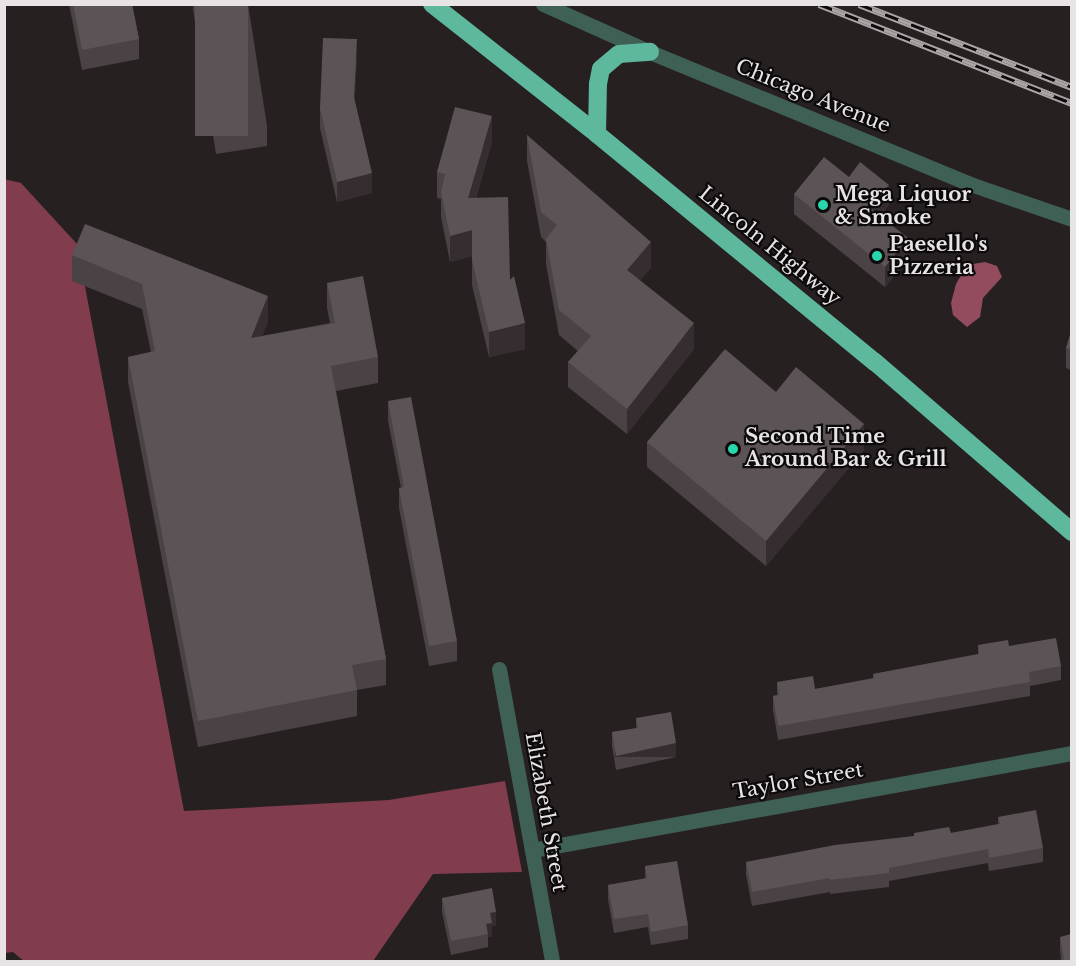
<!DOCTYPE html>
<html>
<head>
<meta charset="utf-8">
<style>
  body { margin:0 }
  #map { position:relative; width:1076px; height:966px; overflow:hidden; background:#272021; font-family:"Libre Baskerville",serif }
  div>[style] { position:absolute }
  .forest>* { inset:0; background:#813c4d }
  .water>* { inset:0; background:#934c5d }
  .minor>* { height:15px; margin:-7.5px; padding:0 7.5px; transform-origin:7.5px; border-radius:7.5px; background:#3f6055 }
  .highway>* { height:18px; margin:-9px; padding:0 9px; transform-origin:9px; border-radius:9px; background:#5db89d }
  .rail>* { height:7px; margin-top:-3.5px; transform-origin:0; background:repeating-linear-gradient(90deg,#0d0a0b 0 14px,#aba5a6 0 28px); box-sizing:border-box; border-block:2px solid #aba5a6 }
  .wall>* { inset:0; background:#4a4244 }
  .shaded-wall>* { inset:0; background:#352d2f; transform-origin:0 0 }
  .building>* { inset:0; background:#5b5355; transform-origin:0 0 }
  .dots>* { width:16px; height:16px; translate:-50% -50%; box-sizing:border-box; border:3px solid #0d0a0b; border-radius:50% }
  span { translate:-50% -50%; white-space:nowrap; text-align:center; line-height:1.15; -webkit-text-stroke:4.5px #0d0a0b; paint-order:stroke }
  .street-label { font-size:20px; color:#e8e3e4 }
  .poi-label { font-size:20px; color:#e8e3e4; font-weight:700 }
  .left { translate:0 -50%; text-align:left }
  .frame { position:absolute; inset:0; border:6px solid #e8e3e4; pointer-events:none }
</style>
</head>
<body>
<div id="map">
  <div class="forest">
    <div style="clip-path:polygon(4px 179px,21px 183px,77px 244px,184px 811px,389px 800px,505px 781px,522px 872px,433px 874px,373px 961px,25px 962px,13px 952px,5px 953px)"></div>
  </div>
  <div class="water">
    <div style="clip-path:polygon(985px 262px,997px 266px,1002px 277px,983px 298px,980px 317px,967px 327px,953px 315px,951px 303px,956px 284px,967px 265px)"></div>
  </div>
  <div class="minor">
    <div style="left:543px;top:4px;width:117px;rotate:24.2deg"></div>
    <div style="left:650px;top:52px;width:349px;rotate:22.4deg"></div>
    <div style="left:973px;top:185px;width:105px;rotate:19deg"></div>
    <div style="left:499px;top:669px;width:298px;rotate:79.7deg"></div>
    <div style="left:532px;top:850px;width:549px;rotate:-10.18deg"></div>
  </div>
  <div class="highway">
    <div style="left:432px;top:4px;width:210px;rotate:38.2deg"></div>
    <div style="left:597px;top:134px;width:360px;rotate:39.4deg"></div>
    <div style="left:875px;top:362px;width:260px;rotate:40.8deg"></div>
    <div style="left:597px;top:134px;width:50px;rotate:-88.9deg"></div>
    <div style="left:598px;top:84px;width:15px;rotate:-79deg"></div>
    <div style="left:601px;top:69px;width:23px;rotate:-40deg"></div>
    <div style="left:619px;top:54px;width:31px;rotate:-4deg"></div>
  </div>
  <div class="rail">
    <div style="left:819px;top:4px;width:272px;rotate:21.4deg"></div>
    <div style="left:859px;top:4px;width:229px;rotate:21.3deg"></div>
  </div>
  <div class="wall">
    <div style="clip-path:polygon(69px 4px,132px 4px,139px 39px,139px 59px,82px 70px)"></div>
    <div style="clip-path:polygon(193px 4px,248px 4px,267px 126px,267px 146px,216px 154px,193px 10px)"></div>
    <div style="clip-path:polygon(357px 59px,354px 101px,372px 193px,337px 202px,320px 128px,320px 108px)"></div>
    <div style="clip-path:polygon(527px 135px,651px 268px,640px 280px,694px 349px,627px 434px,568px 387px,568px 362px,578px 351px,559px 335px,546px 264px,546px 242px,541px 237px,527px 161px)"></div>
    <div style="clip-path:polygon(492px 142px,476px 198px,510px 280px,525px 349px,489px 357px,472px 285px,472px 256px,450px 262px,441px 217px,441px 199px,437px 198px,437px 172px)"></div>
    <div style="clip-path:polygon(849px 177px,889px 205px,880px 216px,908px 258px,885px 287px,794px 214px,794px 194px)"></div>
    <div style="clip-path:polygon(72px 255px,268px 322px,262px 336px,330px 323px,327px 308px,327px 283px,378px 357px,378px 383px,336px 391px,386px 659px,386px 685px,357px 690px,357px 716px,198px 747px,128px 382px,128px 357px,151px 352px,142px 309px,72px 281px)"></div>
    <div style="clip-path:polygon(1071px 332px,1071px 370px,1066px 368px,1066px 348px)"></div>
    <div style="clip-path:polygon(776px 392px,864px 450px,766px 566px,647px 467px,647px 442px)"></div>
    <div style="clip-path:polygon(388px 401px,457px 641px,457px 661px,429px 666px,399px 508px,399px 488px,401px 488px,388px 421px)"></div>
    <div style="clip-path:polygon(978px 645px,1009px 646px,1061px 666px,1061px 680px,1030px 686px,1030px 696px,778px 740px,773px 710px,773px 696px,777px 695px,777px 682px,815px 689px,873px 679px,873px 674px,978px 654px)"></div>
    <div style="clip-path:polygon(636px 718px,676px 757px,616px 770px,612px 746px,612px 732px,636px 728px)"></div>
    <div style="clip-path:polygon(998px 817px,1043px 848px,1043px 862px,989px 871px,988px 863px,889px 881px,889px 887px,830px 894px,830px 892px,752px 906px,746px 875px,746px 862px,914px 836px,914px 833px,951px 833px,998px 824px)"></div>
    <div style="clip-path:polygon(645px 866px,688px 925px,688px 939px,651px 945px,648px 927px,614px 933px,608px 899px,608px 885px,645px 879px)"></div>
    <div style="clip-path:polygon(442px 898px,496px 925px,492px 926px,492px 937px,488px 937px,488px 947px,451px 955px,442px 912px)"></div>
    <div style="clip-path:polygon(1060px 937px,1071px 962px,1061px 959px,1060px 950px)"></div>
  </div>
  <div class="shaded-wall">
    <div style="clip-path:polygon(357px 39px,357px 59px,354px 117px,354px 97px)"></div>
    <div style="clip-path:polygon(492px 116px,492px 142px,468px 224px,468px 198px)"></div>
    <div style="clip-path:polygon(372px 173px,372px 193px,337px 202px,337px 182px)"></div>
    <div style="clip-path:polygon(889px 185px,889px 205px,870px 228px,870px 208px)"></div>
    <div style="clip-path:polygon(472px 230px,472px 256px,450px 262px,450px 236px)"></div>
    <div style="clip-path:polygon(908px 238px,908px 258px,885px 287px,885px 267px)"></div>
    <div style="clip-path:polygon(651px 242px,651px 268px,627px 296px,627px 270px)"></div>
    <div style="clip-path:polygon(268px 296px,268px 322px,251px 364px,251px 338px)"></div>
    <div style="clip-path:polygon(525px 323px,525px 349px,489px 357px,489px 332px)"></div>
    <div style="clip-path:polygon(694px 323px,694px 349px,627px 434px,627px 409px)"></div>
    <div style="clip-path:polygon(864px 424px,864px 450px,766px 566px,766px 541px)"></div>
    <div style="left:676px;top:743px;width:14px;height:61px;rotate:90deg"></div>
    <div style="clip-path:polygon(496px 912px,496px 925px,492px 926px,492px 937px,488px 937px,486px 924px,490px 913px)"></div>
  </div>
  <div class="building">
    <div style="clip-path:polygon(73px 4px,132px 4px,139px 39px,82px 50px)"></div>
    <div style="left:195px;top:4px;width:53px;height:132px"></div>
    <div style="clip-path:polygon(323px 38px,357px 39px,354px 97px,372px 173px,337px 182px,320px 108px)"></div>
    <div style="clip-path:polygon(455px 107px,492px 116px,468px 198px,508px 197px,510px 280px,514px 276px,525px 323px,489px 332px,472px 260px,472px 230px,450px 236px,441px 192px,445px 174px,437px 172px)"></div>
    <div style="clip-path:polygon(527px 135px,651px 242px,627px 270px,694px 323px,627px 409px,568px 362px,591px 336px,559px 310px,546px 239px,557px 225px,541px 212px)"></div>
    <div style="clip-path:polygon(824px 157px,849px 177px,860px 162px,889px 185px,870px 208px,908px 238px,885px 267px,794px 194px)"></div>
    <div style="clip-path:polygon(85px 224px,268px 296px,251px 338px,335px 323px,327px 283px,363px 276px,378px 357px,331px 366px,386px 659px,352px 665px,357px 690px,198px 721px,128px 357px,155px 351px,142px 284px,72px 255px)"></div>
    <div style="clip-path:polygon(1071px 332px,1071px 350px,1066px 348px)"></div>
    <div style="clip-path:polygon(725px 349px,776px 392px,796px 367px,864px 424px,766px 541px,647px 442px)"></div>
    <div style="clip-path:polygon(411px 397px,457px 641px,429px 646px,399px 488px,404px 487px,388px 401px)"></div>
    <div style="clip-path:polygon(1056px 638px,1061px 666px,1029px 672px,1030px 682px,778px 726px,773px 696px,779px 695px,777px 682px,813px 676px,815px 689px,874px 678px,873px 674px,979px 654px,978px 645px,1008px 640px,1009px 646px)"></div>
    <div style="clip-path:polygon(671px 712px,676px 743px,616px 756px,612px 732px,638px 728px,636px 718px)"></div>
    <div style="clip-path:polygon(1036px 810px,1043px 848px,989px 858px,988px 849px,889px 868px,889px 873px,830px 880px,830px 878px,752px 892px,746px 862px,835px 845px,914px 836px,914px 833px,949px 827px,951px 833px,1000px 824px,998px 817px)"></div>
    <div style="clip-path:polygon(677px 861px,688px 925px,651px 932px,648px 914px,614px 919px,608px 885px,647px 878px,645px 866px)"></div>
    <div style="clip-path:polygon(492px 888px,496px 912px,490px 913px,492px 923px,486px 924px,488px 934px,451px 941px,442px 898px)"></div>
    <div style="clip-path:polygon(1071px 934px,1071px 962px,1049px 962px,1064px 959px,1060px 937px)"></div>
  </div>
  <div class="dots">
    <div style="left:823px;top:205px;background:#29d5ac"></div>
    <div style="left:877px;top:256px;background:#29d5ac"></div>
    <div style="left:733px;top:449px;background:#29d5ac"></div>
  </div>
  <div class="street-label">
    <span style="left:813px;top:96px;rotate:22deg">Chicago Avenue</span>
    <span style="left:770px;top:246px;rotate:39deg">Lincoln Highway</span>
    <span style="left:798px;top:781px;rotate:-10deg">Taylor Street</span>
    <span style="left:546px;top:812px;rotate:80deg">Elizabeth Street</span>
  </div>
  <div class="poi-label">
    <span class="left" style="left:835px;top:206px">Mega Liquor<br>&amp; Smoke</span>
    <span class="left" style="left:889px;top:256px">Paesello's<br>Pizzeria</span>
    <span class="left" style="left:745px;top:448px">Second Time<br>Around Bar &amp; Grill</span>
  </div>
  <div class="frame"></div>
</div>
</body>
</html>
